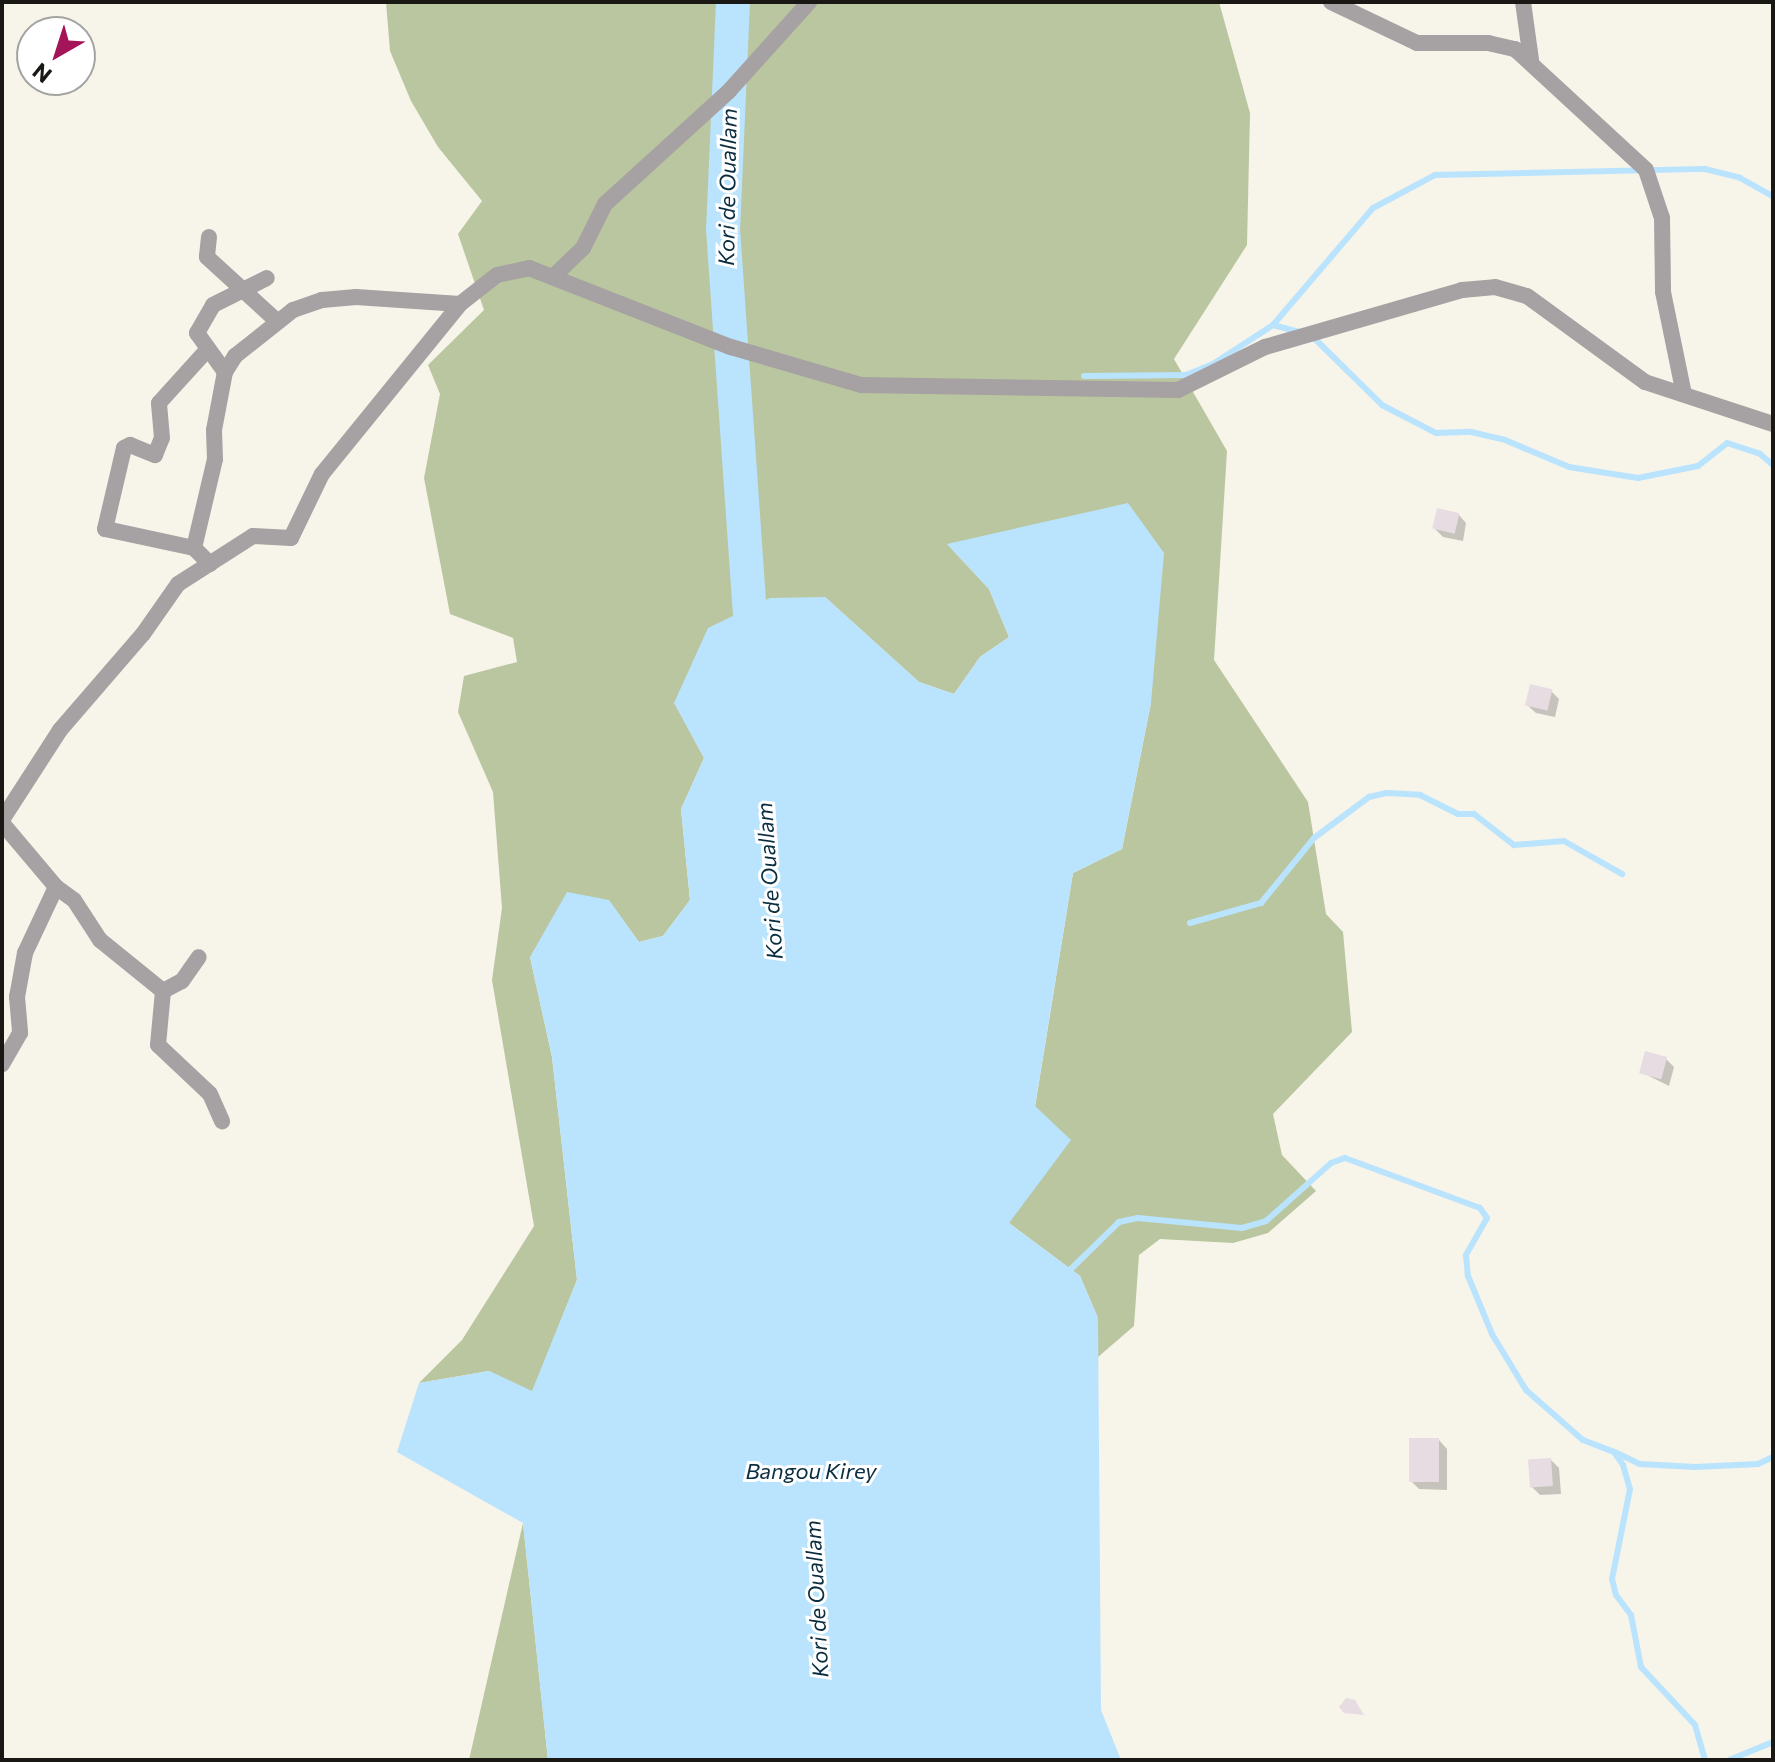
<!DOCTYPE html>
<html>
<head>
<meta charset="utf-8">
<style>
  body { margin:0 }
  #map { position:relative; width:1775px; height:1762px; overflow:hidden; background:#f7f4ea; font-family:Commissioner,sans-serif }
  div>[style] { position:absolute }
  .green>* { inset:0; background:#bac69f }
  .water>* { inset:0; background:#bae3fe }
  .shadow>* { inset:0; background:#0003 }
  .stream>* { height:6px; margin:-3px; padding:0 3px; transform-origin:3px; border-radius:3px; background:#bae3fe }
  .river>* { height:34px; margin:-17px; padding:0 17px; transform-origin:17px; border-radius:17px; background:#bae3fe }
  .building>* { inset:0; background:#e6dce1; transform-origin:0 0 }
  .street>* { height:16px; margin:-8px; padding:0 8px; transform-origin:8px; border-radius:8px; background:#a6a1a2 }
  span { translate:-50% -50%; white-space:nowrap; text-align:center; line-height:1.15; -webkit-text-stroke:6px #fff; paint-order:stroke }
  .water-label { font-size:22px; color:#0b2d40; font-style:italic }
  .frame { position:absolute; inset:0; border:4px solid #191814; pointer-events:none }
  .north { position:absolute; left:16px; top:16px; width:80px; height:80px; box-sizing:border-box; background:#fff; border:2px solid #a3a3a1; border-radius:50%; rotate:219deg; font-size:22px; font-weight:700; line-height:32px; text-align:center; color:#191814 }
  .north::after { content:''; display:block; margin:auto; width:28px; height:36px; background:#a31458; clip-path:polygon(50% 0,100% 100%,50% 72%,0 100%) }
</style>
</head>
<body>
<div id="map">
  <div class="green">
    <div style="clip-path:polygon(386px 2px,1219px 2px,1250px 113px,1247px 245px,1174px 359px,1227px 451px,1214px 660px,1308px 802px,1326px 914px,1343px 932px,1352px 1032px,1273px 1114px,1282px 1155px,1316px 1191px,1268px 1233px,1233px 1243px,1160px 1239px,1139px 1255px,1134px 1326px,1098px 1357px,1098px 1318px,1080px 1276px,1009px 1223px,1035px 1182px,1035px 1107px,1073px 873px,1122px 849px,1151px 703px,948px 545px,989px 589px,1009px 637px,980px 657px,954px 694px,919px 682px,825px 597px,674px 702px,704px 758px,681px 809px,690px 900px,663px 936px,639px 942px,609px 901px,530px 957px,552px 1057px,577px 1280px,532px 1392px,489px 1371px,419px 1383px,462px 1340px,534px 1226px,492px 980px,502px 908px,493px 792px,458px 712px,464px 676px,517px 662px,513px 638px,450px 614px,424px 478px,440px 394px,428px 365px,484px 310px,458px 234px,482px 201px,438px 147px,411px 101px,390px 51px)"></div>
    <div style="clip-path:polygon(523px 1523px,548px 1760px,469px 1760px)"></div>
  </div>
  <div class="water">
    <div style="clip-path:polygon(1128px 503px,1164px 553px,1151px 703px,1122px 849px,1073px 873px,1035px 1106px,1071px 1140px,1009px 1223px,1080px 1276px,1098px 1318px,1101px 1710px,1121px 1760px,548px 1760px,523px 1523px,397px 1452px,419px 1383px,489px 1371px,532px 1391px,577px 1280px,552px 1057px,530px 957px,567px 892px,609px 900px,639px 942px,663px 936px,690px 900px,681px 809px,704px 758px,674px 703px,708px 628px,770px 598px,825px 597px,919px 682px,954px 694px,980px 657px,1009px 637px,989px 589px,947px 544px)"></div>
  </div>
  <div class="shadow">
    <div style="clip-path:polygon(1458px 514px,1466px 523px,1463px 541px,1443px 537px,1435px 529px)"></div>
    <div style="clip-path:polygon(1551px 691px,1559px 699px,1555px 717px,1536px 713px,1527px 705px)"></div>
    <div style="clip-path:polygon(1666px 1059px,1674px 1067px,1669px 1086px,1641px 1072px)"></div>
    <div style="clip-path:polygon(1439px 1440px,1447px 1449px,1447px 1490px,1419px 1489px,1411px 1481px)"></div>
    <div style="clip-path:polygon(1551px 1460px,1559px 1468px,1561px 1494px,1540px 1495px,1532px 1487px)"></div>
  </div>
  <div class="stream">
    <div style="left:1273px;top:325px;width:28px;rotate:15deg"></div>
    <div style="left:1311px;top:335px;width:100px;rotate:44.6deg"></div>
    <div style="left:1382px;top:405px;width:61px;rotate:27.4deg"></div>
    <div style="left:1436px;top:433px;width:35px;rotate:-2deg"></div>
    <div style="left:1471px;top:432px;width:35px;rotate:13deg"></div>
    <div style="left:1505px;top:440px;width:69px;rotate:22.9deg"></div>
    <div style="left:1569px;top:467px;width:70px;rotate:9.1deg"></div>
    <div style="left:1638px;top:478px;width:61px;rotate:-11.3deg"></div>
    <div style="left:1698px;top:466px;width:37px;rotate:-38deg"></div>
    <div style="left:1727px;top:443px;width:35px;rotate:18deg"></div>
    <div style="left:1760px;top:454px;width:17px;rotate:40deg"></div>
    <div style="left:1084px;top:376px;width:102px;rotate:-0.6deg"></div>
    <div style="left:1186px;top:375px;width:29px;rotate:-22deg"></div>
    <div style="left:1213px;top:364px;width:72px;rotate:-33deg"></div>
    <div style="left:1273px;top:325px;width:154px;rotate:-49.5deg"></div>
    <div style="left:1373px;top:208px;width:70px;rotate:-28deg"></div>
    <div style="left:1435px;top:175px;width:270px;rotate:-1.3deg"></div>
    <div style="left:1705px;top:169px;width:36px;rotate:14deg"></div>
    <div style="left:1740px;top:178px;width:38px;rotate:29deg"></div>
    <div style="left:1190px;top:923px;width:74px;rotate:-15.7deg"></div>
    <div style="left:1261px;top:903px;width:84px;rotate:-50.8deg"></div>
    <div style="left:1314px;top:838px;width:69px;rotate:-36.7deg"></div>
    <div style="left:1369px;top:797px;width:18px;rotate:-13deg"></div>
    <div style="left:1387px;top:793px;width:33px;rotate:3deg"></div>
    <div style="left:1420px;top:795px;width:42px;rotate:26.6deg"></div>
    <div style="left:1458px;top:814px;width:16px"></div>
    <div style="left:1474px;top:814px;width:51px;rotate:37.8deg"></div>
    <div style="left:1514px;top:845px;width:50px;rotate:-4.6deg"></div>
    <div style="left:1564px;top:841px;width:67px;rotate:29.6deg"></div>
    <div style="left:1071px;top:1269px;width:67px;rotate:-44.4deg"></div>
    <div style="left:1119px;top:1222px;width:19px;rotate:-12deg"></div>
    <div style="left:1138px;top:1218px;width:104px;rotate:5.5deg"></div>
    <div style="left:1242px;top:1228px;width:25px;rotate:-16deg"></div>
    <div style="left:1266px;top:1221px;width:87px;rotate:-41.7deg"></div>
    <div style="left:1331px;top:1163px;width:15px;rotate:-20deg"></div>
    <div style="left:1345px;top:1158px;width:144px;rotate:20.3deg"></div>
    <div style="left:1480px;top:1208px;width:12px;rotate:55deg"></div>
    <div style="left:1487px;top:1218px;width:43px;rotate:119.6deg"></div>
    <div style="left:1466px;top:1255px;width:21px;rotate:85deg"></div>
    <div style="left:1468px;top:1276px;width:63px;rotate:67.5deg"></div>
    <div style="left:1492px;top:1334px;width:66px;rotate:58.7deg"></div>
    <div style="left:1526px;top:1390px;width:76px;rotate:41.3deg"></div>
    <div style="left:1583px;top:1440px;width:33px;rotate:21deg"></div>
    <div style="left:1614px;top:1452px;width:16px;rotate:55deg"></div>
    <div style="left:1623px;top:1465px;width:25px;rotate:74deg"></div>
    <div style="left:1630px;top:1489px;width:92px;rotate:101.3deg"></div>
    <div style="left:1612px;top:1579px;width:16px;rotate:76deg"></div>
    <div style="left:1616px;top:1595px;width:25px;rotate:53deg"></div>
    <div style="left:1631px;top:1615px;width:53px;rotate:79.1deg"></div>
    <div style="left:1641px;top:1667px;width:79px;rotate:47deg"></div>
    <div style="left:1695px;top:1725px;width:36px;rotate:74deg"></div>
    <div style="left:1617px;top:1453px;width:25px;rotate:26deg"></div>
    <div style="left:1640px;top:1464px;width:55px;rotate:3.1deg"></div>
    <div style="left:1695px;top:1467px;width:63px;rotate:-2.7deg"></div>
    <div style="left:1758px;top:1464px;width:17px;rotate:-25deg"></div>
    <div style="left:1729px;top:1760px;width:48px;rotate:-22.2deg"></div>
  </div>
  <div class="river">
    <div style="left:733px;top:2px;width:227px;rotate:92.5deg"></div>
    <div style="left:723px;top:229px;width:426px;rotate:86deg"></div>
  </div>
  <div class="building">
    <div style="left:1437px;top:508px;width:23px;height:21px;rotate:13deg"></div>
    <div style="left:1530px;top:684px;width:23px;height:22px;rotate:13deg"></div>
    <div style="left:1645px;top:1051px;width:23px;height:23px;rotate:15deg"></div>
    <div style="left:1409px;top:1438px;width:30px;height:44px"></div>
    <div style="left:1551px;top:1458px;width:28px;height:23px;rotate:86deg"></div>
    <div style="clip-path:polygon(1346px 1698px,1355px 1700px,1364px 1715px,1344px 1713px,1339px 1707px)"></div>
  </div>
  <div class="street">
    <div style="left:1331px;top:2px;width:95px;rotate:25.5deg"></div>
    <div style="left:1417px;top:43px;width:71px"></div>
    <div style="left:1488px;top:43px;width:28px;rotate:13deg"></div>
    <div style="left:1515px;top:49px;width:178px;rotate:42.7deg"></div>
    <div style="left:1646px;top:170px;width:51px;rotate:71.6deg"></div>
    <div style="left:1662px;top:218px;width:74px;rotate:89.2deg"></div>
    <div style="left:1663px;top:292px;width:104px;rotate:78.4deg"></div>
    <div style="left:1523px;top:2px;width:59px;rotate:82.1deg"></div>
    <div style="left:209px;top:237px;width:20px;rotate:96deg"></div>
    <div style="left:207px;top:257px;width:96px;rotate:42.5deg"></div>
    <div style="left:555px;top:275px;width:39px;rotate:-44deg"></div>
    <div style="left:583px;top:248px;width:49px;rotate:-63.4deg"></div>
    <div style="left:605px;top:204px;width:168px;rotate:-42.3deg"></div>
    <div style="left:729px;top:91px;width:120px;rotate:-48deg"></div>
    <div style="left:225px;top:372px;width:48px;rotate:-125.7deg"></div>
    <div style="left:197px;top:333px;width:32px;rotate:-60deg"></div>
    <div style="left:213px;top:305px;width:60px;rotate:-26.6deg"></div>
    <div style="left:194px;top:548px;width:91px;rotate:-167.9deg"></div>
    <div style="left:105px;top:529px;width:83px;rotate:-76.8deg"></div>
    <div style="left:124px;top:448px;width:7px;rotate:-27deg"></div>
    <div style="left:130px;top:445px;width:27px;rotate:22deg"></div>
    <div style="left:155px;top:455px;width:18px;rotate:-68deg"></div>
    <div style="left:162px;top:438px;width:35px;rotate:-95deg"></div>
    <div style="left:159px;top:403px;width:73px;rotate:-47.8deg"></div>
    <div style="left:210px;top:564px;width:23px;rotate:-135deg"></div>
    <div style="left:194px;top:548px;width:91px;rotate:-76.7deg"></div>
    <div style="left:215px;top:459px;width:29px;rotate:-92deg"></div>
    <div style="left:214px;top:430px;width:59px;rotate:-79.3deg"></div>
    <div style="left:225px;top:372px;width:19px;rotate:-58deg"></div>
    <div style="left:235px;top:356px;width:74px;rotate:-38.4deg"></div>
    <div style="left:293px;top:310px;width:31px;rotate:-19deg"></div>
    <div style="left:322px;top:300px;width:34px;rotate:-5deg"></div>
    <div style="left:356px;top:297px;width:104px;rotate:3.9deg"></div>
    <div style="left:2px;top:820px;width:107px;rotate:-57.2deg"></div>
    <div style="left:60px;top:730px;width:127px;rotate:-49.2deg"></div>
    <div style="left:143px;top:634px;width:61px;rotate:-55deg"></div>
    <div style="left:178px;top:584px;width:89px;rotate:-32.6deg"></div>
    <div style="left:253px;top:536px;width:38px;rotate:3deg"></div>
    <div style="left:291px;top:538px;width:71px;rotate:-64.2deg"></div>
    <div style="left:322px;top:474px;width:219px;rotate:-50.9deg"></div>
    <div style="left:460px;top:304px;width:47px;rotate:-38.1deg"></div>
    <div style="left:497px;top:275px;width:33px;rotate:-12deg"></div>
    <div style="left:529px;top:268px;width:217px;rotate:21.4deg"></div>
    <div style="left:731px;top:347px;width:135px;rotate:16.3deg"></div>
    <div style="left:861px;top:385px;width:317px;rotate:0.9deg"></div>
    <div style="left:1178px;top:390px;width:97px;rotate:-26.3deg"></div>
    <div style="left:1265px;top:347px;width:205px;rotate:-16.1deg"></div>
    <div style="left:1462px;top:290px;width:33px;rotate:-5deg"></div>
    <div style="left:1495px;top:287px;width:33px;rotate:16deg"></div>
    <div style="left:1527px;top:296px;width:146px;rotate:36.1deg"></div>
    <div style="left:1645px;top:382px;width:135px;rotate:18.2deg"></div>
    <div style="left:2px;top:823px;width:84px;rotate:49.8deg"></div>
    <div style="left:56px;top:887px;width:73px;rotate:115.2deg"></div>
    <div style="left:25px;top:953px;width:45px;rotate:100.3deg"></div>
    <div style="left:17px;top:997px;width:36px;rotate:85deg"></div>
    <div style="left:20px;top:1033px;width:36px;rotate:120deg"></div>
    <div style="left:56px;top:887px;width:22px;rotate:36deg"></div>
    <div style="left:74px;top:900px;width:48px;rotate:57deg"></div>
    <div style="left:100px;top:940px;width:81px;rotate:39deg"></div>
    <div style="left:163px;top:991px;width:21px;rotate:-28deg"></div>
    <div style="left:182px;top:981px;width:29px;rotate:-55deg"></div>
    <div style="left:163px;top:991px;width:54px;rotate:95.3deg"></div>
    <div style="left:158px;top:1045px;width:71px;rotate:43.3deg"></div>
    <div style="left:210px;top:1094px;width:30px;rotate:66deg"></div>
  </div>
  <div class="water-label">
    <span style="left:727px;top:187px;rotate:-89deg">Kori de Ouallam</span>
    <span style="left:769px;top:881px;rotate:-94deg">Kori de Ouallam</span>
    <span style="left:811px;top:1471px">Bangou Kirey</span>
    <span style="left:816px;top:1599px;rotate:-93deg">Kori de Ouallam</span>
  </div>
  <div class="frame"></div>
  <div class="north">N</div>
</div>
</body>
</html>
